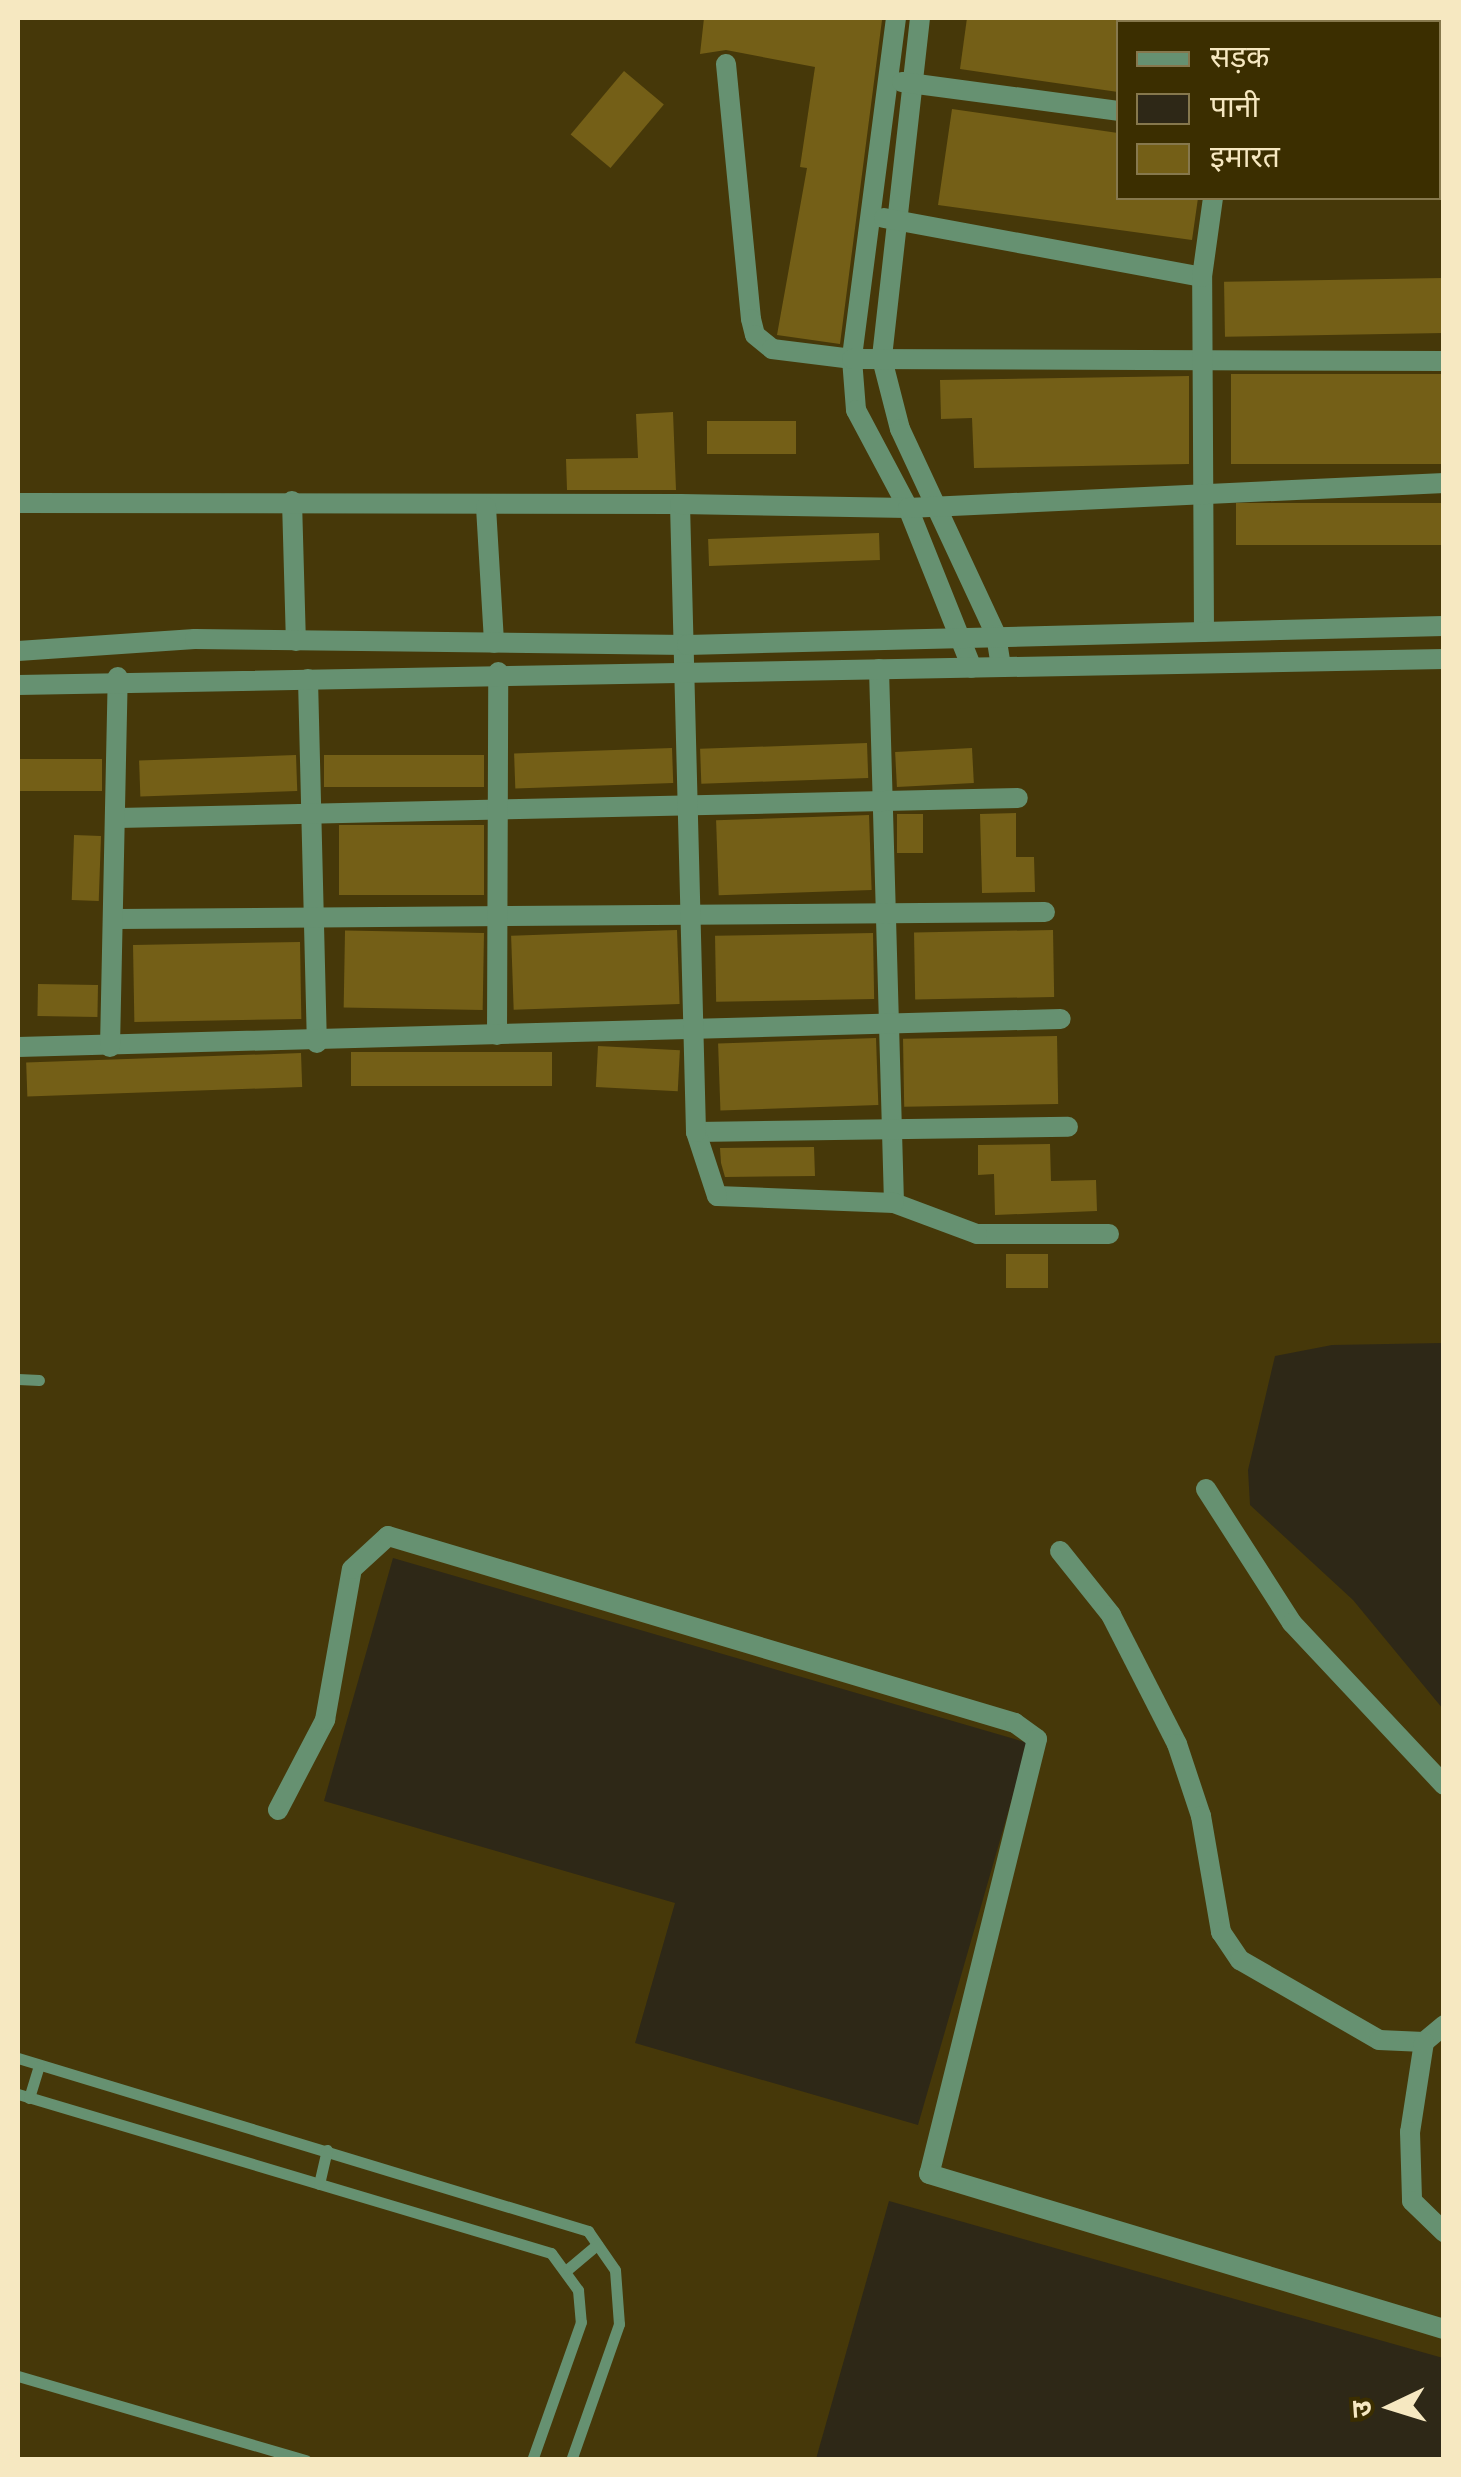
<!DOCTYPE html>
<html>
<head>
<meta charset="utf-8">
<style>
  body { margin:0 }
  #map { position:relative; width:1461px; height:2477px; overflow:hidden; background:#463809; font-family:Ubuntu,"Noto Sans Devanagari",sans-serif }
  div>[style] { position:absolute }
  .water>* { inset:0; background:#2e2817 }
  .building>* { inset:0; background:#745f17; transform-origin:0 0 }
  .service>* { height:11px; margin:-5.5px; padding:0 5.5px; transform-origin:5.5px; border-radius:5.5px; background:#669171 }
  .minor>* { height:20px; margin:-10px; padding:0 10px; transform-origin:10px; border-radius:10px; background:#669171 }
  .tertiary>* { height:20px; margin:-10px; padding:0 10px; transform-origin:10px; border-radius:10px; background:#669171 }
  span { translate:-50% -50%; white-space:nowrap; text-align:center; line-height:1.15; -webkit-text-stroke:8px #3b2e00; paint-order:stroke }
  .frame { position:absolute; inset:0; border:20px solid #f6e8c1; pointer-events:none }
  .legend { position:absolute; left:1116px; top:20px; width:325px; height:180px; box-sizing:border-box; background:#3b2e00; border:2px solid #86784d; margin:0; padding:12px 18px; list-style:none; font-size:30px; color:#f6e8c1 }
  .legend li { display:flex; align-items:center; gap:20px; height:50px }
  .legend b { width:50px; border:2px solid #86784d }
  .north { position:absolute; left:1341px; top:2357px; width:100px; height:100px; -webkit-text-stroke:8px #3b2e00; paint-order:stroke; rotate:266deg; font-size:28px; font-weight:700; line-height:40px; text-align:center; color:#f6e8c1 }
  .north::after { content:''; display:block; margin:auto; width:35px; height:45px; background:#f6e8c1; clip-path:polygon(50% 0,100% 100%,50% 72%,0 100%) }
</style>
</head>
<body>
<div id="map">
  <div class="water">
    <div style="clip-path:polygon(1443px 1343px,1444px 1343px,1443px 1709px,1353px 1600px,1250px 1505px,1248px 1470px,1275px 1356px,1332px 1345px)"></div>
    <div style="clip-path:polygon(393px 1558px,1028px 1743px,918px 2125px,635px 2043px,675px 1903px,324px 1801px)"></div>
    <div style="clip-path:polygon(889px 2201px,1443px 2358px,1443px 2459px,816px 2459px)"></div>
  </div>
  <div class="building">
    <div style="clip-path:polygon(704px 18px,882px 20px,840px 344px,777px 335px,807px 168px,800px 167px,815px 67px,726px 50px,700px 54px)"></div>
    <div style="clip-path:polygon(967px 18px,1118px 18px,1118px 92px,960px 69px)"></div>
    <div style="left:624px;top:71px;width:52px;height:83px;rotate:40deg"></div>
    <div style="clip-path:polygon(952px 109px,1118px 133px,1118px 198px,1198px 198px,1192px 240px,938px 205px)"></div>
    <div style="left:1443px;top:278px;width:55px;height:219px;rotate:89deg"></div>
    <div style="left:1231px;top:374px;width:213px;height:90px"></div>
    <div style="clip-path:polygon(1189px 376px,1189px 464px,974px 468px,972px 418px,941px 419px,940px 380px)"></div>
    <div style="clip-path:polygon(673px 412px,676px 490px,567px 490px,566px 459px,638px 458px,636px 414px)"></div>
    <div style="left:796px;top:421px;width:33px;height:89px;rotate:90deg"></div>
    <div style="left:1444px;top:503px;width:42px;height:208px;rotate:90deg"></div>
    <div style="left:879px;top:533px;width:27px;height:171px;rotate:88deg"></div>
    <div style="left:867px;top:743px;width:35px;height:167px;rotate:88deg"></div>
    <div style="left:672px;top:748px;width:35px;height:158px;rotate:88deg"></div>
    <div style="left:972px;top:748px;width:35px;height:77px;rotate:87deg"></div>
    <div style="left:296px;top:755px;width:36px;height:157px;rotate:88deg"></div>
    <div style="left:484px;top:755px;width:32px;height:160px;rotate:90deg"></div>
    <div style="left:102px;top:759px;width:32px;height:84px;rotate:90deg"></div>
    <div style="clip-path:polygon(1016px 813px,1016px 857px,1034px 857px,1035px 892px,982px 893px,980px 814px)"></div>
    <div style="left:897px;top:814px;width:26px;height:39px"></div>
    <div style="left:869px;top:815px;width:75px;height:153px;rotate:88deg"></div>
    <div style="left:484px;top:825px;width:70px;height:145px;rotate:90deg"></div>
    <div style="left:101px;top:836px;width:65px;height:27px;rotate:92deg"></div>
    <div style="left:677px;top:930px;width:74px;height:166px;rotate:88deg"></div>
    <div style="left:1053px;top:930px;width:67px;height:139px;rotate:89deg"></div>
    <div style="left:484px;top:933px;width:77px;height:139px;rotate:91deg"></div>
    <div style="left:873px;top:933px;width:66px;height:158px;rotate:89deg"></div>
    <div style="left:300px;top:942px;width:77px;height:167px;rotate:89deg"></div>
    <div style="left:38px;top:984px;width:60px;height:32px;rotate:1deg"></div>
    <div style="left:1057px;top:1036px;width:68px;height:154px;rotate:89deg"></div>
    <div style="left:876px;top:1038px;width:67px;height:158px;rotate:88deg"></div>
    <div style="left:598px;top:1046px;width:82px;height:41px;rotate:3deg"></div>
    <div style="left:552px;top:1052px;width:34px;height:201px;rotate:90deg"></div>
    <div style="left:301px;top:1053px;width:34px;height:275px;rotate:88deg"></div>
    <div style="clip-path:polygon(1050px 1144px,1051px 1181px,1096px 1180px,1097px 1211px,995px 1215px,994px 1174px,978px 1175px,978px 1145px)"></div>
    <div style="clip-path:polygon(814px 1147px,815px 1176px,725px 1177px,721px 1163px,720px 1148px)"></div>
    <div style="left:1048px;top:1254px;width:34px;height:42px;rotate:90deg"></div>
  </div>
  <div class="service">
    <div style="left:18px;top:1379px;width:21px;rotate:3deg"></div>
    <div style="left:18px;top:2058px;width:596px;rotate:16.88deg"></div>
    <div style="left:588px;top:2231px;width:47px;rotate:55.3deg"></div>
    <div style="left:615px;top:2270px;width:54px;rotate:85.8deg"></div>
    <div style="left:619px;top:2324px;width:144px;rotate:109.4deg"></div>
    <div style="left:18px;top:2094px;width:556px;rotate:16.61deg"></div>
    <div style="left:551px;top:2253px;width:46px;rotate:53.9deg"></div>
    <div style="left:578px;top:2290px;width:32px;rotate:85deg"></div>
    <div style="left:581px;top:2322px;width:146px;rotate:109.5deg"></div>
    <div style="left:29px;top:2098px;width:34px;rotate:-73deg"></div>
    <div style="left:319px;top:2184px;width:35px;rotate:-77deg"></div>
    <div style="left:568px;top:2269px;width:38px;rotate:-40deg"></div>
    <div style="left:18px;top:2376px;width:300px;rotate:16.3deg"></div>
  </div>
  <div class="minor">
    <div style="left:896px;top:18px;width:344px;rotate:97.4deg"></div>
    <div style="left:852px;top:359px;width:51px;rotate:85.5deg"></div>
    <div style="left:856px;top:410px;width:111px;rotate:62deg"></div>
    <div style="left:908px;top:508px;width:172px;rotate:68.2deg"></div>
    <div style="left:920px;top:18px;width:343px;rotate:96.4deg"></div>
    <div style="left:882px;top:359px;width:72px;rotate:75.6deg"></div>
    <div style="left:900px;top:429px;width:227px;rotate:65deg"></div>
    <div style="left:996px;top:635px;width:32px;rotate:81deg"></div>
    <div style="left:1420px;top:18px;width:24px;rotate:5deg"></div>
    <div style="left:1236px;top:22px;width:4px;rotate:-76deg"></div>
    <div style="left:726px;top:64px;width:256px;rotate:84.4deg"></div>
    <div style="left:751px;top:319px;width:16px;rotate:76deg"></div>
    <div style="left:755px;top:335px;width:22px;rotate:39deg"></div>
    <div style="left:772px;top:349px;width:81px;rotate:7.1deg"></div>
    <div style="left:852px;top:359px;width:592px;rotate:0.19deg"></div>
    <div style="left:902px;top:82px;width:218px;rotate:7.6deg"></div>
    <div style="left:1438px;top:165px;width:6px"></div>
    <div style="left:884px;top:218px;width:323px;rotate:10.5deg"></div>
    <div style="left:292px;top:501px;width:140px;rotate:88.4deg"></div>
    <div style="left:18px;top:503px;width:662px;rotate:0.09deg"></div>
    <div style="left:486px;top:507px;width:136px;rotate:86.6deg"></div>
    <div style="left:1204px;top:632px;width:355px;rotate:-90.3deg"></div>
    <div style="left:1202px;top:277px;width:80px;rotate:-82.1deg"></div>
    <div style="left:879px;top:669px;width:534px;rotate:88.39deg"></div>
    <div style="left:308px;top:679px;width:364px;rotate:88.6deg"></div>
    <div style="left:118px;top:818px;width:900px;rotate:-1.27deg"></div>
    <div style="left:117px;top:919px;width:928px;rotate:-0.43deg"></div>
    <div style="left:497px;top:1035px;width:363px;rotate:-89.8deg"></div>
    <div style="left:18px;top:1047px;width:1043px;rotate:-1.54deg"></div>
    <div style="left:110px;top:1047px;width:370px;rotate:-88.8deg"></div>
    <div style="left:696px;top:1132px;width:372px;rotate:-0.8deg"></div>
    <div style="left:1109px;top:1234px;width:132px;rotate:180deg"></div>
    <div style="left:977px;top:1234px;width:89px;rotate:-159.5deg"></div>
    <div style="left:894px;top:1203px;width:177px;rotate:-177.7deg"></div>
    <div style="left:717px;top:1196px;width:67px;rotate:-108.2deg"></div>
    <div style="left:696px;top:1132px;width:628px;rotate:-91.46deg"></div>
    <div style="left:680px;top:504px;width:228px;rotate:1deg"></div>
    <div style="left:908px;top:508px;width:537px;rotate:-2.67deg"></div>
    <div style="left:1206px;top:1489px;width:159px;rotate:57.3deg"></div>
    <div style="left:1292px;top:1623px;width:222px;rotate:46.8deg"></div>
    <div style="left:1060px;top:1551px;width:82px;rotate:51.4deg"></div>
    <div style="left:1111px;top:1615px;width:145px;rotate:62.9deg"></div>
    <div style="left:1177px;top:1744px;width:76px;rotate:71.6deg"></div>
    <div style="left:1201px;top:1816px;width:118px;rotate:80.2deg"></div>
    <div style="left:1221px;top:1932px;width:34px;rotate:56deg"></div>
    <div style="left:1240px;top:1960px;width:160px;rotate:29.9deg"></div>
    <div style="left:1379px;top:2040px;width:45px;rotate:2.5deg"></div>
    <div style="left:1424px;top:2042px;width:26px;rotate:-40deg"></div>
    <div style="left:278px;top:1810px;width:102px;rotate:-62.4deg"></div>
    <div style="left:325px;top:1720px;width:153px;rotate:-79.9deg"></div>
    <div style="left:352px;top:1569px;width:49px;rotate:-42.5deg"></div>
    <div style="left:388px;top:1536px;width:654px;rotate:16.61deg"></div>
    <div style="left:1015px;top:1723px;width:27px;rotate:36deg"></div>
    <div style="left:1037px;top:1739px;width:448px;rotate:103.9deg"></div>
    <div style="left:929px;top:2174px;width:538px;rotate:16.75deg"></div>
    <div style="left:1424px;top:2042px;width:91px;rotate:98.8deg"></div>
    <div style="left:1410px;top:2132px;width:69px;rotate:88.3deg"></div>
    <div style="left:1412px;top:2201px;width:45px;rotate:44.1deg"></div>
  </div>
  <div class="tertiary">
    <div style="left:18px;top:651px;width:177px;rotate:-3.9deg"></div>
    <div style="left:195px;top:639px;width:492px;rotate:0.7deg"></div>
    <div style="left:687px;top:645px;width:757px;rotate:-1.44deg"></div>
    <div style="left:18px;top:685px;width:1426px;rotate:-1.04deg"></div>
  </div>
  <div class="frame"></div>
  <ul class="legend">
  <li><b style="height:12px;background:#669171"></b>सड़क</li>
  <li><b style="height:28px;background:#2e2817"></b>पानी</li>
  <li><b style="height:28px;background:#745f17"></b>इमारत</li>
  </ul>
  <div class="north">उ</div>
</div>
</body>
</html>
